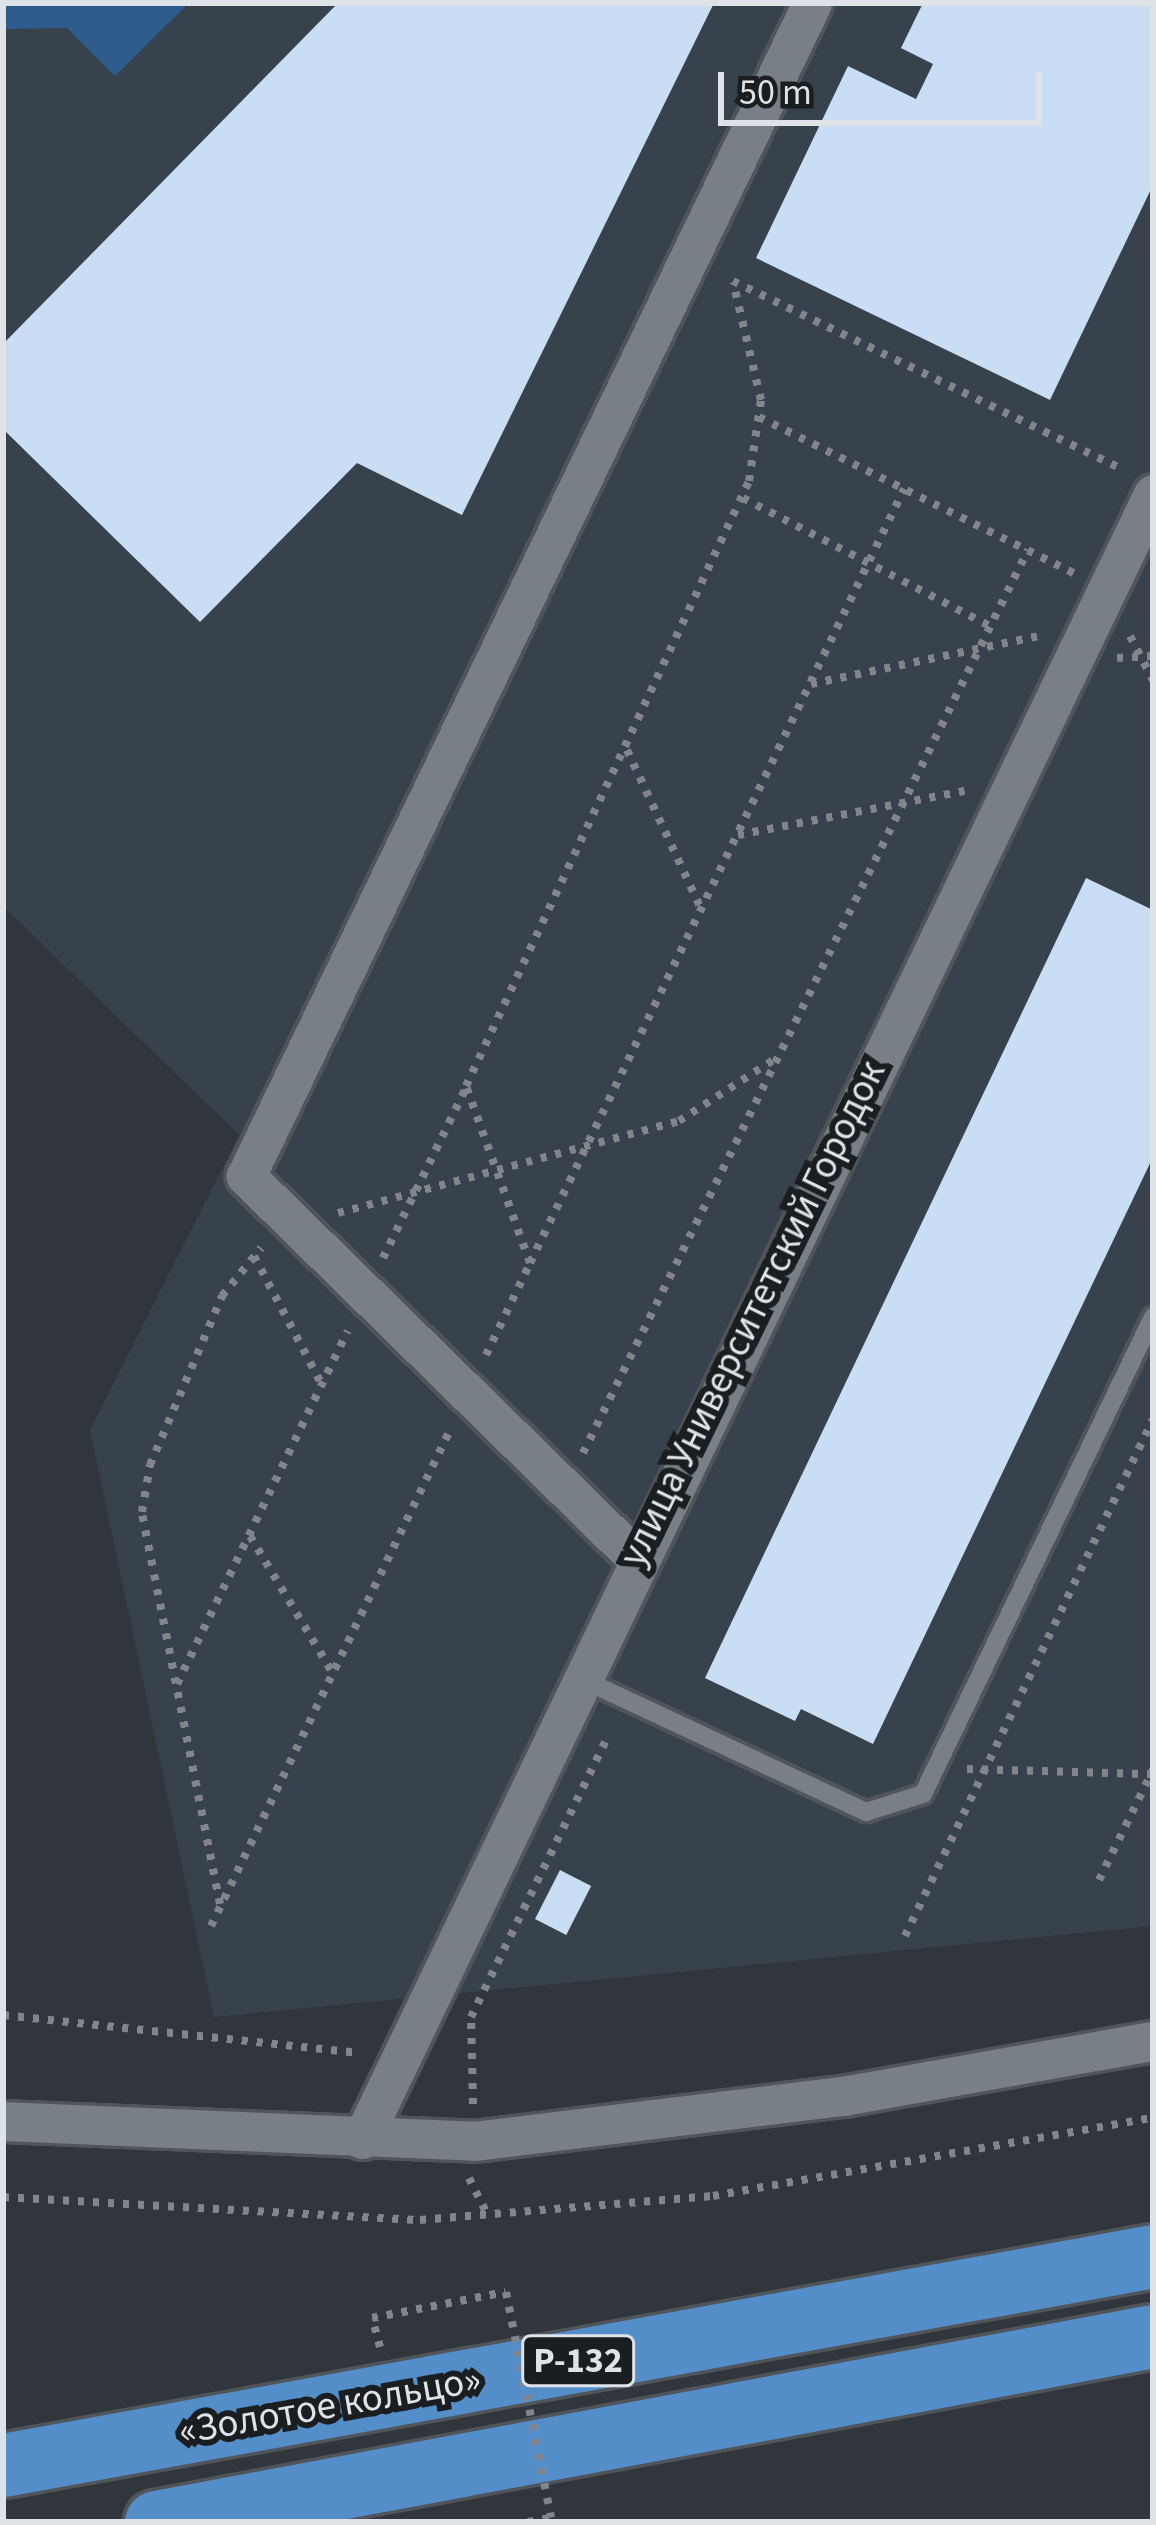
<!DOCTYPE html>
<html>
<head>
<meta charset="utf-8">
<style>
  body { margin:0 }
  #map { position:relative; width:1156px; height:2525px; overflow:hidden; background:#31363d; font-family:"Source Sans 3",sans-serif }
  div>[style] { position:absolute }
  .built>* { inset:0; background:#38424d }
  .green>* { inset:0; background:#2e5c8c }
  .building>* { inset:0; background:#c9def5; transform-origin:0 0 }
  .path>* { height:8px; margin-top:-4px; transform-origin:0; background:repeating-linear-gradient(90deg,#82868c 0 6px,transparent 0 15px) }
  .roads { filter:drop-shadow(3px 0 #50555a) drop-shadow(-3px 0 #50555a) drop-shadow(0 3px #50555a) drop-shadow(0 -3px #50555a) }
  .service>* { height:18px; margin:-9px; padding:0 9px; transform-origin:9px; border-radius:9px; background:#787f86 }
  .minor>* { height:39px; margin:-19.5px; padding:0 19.5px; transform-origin:19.5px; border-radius:19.5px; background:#787f86 }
  .trunk>* { height:63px; margin:-31.5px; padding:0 31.5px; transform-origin:31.5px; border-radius:31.5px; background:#548ec8 }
  .path-bridge>* { height:8px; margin-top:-4px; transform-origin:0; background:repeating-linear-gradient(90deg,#82868c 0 6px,transparent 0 15px) }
  span { translate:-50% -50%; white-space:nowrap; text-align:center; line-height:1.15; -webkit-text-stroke:12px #1b1e20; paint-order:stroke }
  .shield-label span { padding:3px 9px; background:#1b1e20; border:3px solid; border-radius:9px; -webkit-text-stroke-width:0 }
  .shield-label { font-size:36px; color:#dfe2e6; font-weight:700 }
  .street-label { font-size:39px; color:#dfe2e6 }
  .frame { position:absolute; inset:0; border:6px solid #dfe2e6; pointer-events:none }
  .scale { position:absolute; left:718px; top:72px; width:324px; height:54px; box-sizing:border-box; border:6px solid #dfe2e6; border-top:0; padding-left:15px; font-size:36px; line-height:42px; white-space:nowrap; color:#dfe2e6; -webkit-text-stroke:9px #1b1e20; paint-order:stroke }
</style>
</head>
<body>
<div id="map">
  <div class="built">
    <div style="clip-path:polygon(3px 3px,1153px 3px,1153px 1926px,214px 2017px,90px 1430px,239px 1135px,3px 906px)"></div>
  </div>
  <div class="green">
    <div style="clip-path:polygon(3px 3px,189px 3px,115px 76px,67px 28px,3px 29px)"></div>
  </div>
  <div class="building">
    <div style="clip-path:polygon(338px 3px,714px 3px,462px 515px,357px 463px,200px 622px,3px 429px,3px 344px)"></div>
    <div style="clip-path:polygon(923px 3px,1153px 3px,1153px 185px,1050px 400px,756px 258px,848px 66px,916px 99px,933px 64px,901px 48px)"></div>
    <div style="clip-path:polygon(1086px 878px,1153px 910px,1153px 1157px,873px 1744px,801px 1709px,795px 1721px,705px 1678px)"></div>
    <div style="left:560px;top:1870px;width:35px;height:55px;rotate:27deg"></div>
  </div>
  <div class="path">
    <div style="left:733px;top:281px;width:434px;rotate:25.8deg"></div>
    <div style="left:759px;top:417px;width:353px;rotate:26.4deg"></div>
    <div style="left:743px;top:498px;width:278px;rotate:27.4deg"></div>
    <div style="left:1130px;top:636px;width:50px;rotate:62.4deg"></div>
    <div style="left:1117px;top:658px;width:36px;rotate:-3deg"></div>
    <div style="left:811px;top:684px;width:237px;rotate:-11.9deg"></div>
    <div style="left:627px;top:750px;width:175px;rotate:65deg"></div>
    <div style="left:738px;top:835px;width:231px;rotate:-11deg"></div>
    <div style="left:338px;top:1213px;width:353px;rotate:-15.1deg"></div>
    <div style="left:679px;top:1121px;width:118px;rotate:-32.9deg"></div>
    <div style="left:254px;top:1256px;width:146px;rotate:62.2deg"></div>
    <div style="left:383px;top:1258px;width:189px;rotate:-64deg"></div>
    <div style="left:530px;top:1263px;width:860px;rotate:-64.21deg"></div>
    <div style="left:486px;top:1355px;width:102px;rotate:-64.4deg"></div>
    <div style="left:530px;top:1263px;width:188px;rotate:-109.9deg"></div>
    <div style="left:466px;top:1086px;width:668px;rotate:-64.93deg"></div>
    <div style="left:749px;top:481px;width:82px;rotate:-81.6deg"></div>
    <div style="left:761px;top:400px;width:121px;rotate:-103.3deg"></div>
    <div style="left:583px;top:1453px;width:1007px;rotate:-63.77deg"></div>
    <div style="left:250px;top:1536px;width:159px;rotate:58.9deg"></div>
    <div style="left:177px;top:1684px;width:392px;rotate:-64.2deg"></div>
    <div style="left:967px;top:1769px;width:184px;rotate:1.6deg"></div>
    <div style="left:1099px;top:1880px;width:123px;rotate:-63.9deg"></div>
    <div style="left:220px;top:1904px;width:400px;rotate:-101.3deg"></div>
    <div style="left:142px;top:1512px;width:48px;rotate:-80.3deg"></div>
    <div style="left:150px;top:1465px;width:184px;rotate:-66.9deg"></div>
    <div style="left:222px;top:1296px;width:62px;rotate:-50.9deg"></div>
    <div style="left:211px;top:1926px;width:553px;rotate:-64.27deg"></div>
    <div style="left:905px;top:1936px;width:573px;rotate:-64.37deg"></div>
    <div style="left:3px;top:2015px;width:358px;rotate:6.1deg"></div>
    <div style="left:473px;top:2104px;width:87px;rotate:-91.3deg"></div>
    <div style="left:471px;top:2017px;width:308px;rotate:-64deg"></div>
    <div style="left:469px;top:2178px;width:40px;rotate:63.4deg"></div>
    <div style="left:3px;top:2197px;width:418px;rotate:3.2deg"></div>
    <div style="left:420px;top:2220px;width:294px;rotate:-4.7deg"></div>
    <div style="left:713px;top:2196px;width:447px;rotate:-10.1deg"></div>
    <div style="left:380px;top:2347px;width:30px;rotate:-105deg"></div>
    <div style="left:372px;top:2318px;width:136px;rotate:-11deg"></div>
    <div style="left:528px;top:2522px;width:23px;rotate:-10deg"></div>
  </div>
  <div class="roads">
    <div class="service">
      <div style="left:582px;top:1679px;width:314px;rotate:25.1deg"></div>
      <div style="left:866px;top:1812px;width:60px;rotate:-17.5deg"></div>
      <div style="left:923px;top:1794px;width:530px;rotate:-64.26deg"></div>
    </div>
    <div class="minor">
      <div style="left:635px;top:1557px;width:545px;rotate:-135.6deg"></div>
      <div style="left:246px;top:1176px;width:1302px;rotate:-64.24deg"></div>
      <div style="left:3px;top:2121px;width:471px;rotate:2.4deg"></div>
      <div style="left:474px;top:2141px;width:372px;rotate:-7deg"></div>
      <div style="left:843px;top:2096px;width:315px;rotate:-10.1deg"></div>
      <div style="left:362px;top:2139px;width:1825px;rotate:-64.32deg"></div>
    </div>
    <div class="trunk">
      <div style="left:3px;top:2465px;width:1169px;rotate:-10.3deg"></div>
      <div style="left:156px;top:2522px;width:1014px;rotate:-10.57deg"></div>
    </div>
  </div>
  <div class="path-bridge">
    <div style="left:506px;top:2292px;width:230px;rotate:78.7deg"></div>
  </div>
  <div class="shield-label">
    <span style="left:578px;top:2361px">Р-132</span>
  </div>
  <div class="street-label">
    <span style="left:753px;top:1314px;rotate:-64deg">улица Университетский Городок</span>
    <span style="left:330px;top:2406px;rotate:-10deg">«Золотое кольцо»</span>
  </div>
  <div class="frame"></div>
  <div class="scale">50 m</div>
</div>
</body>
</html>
